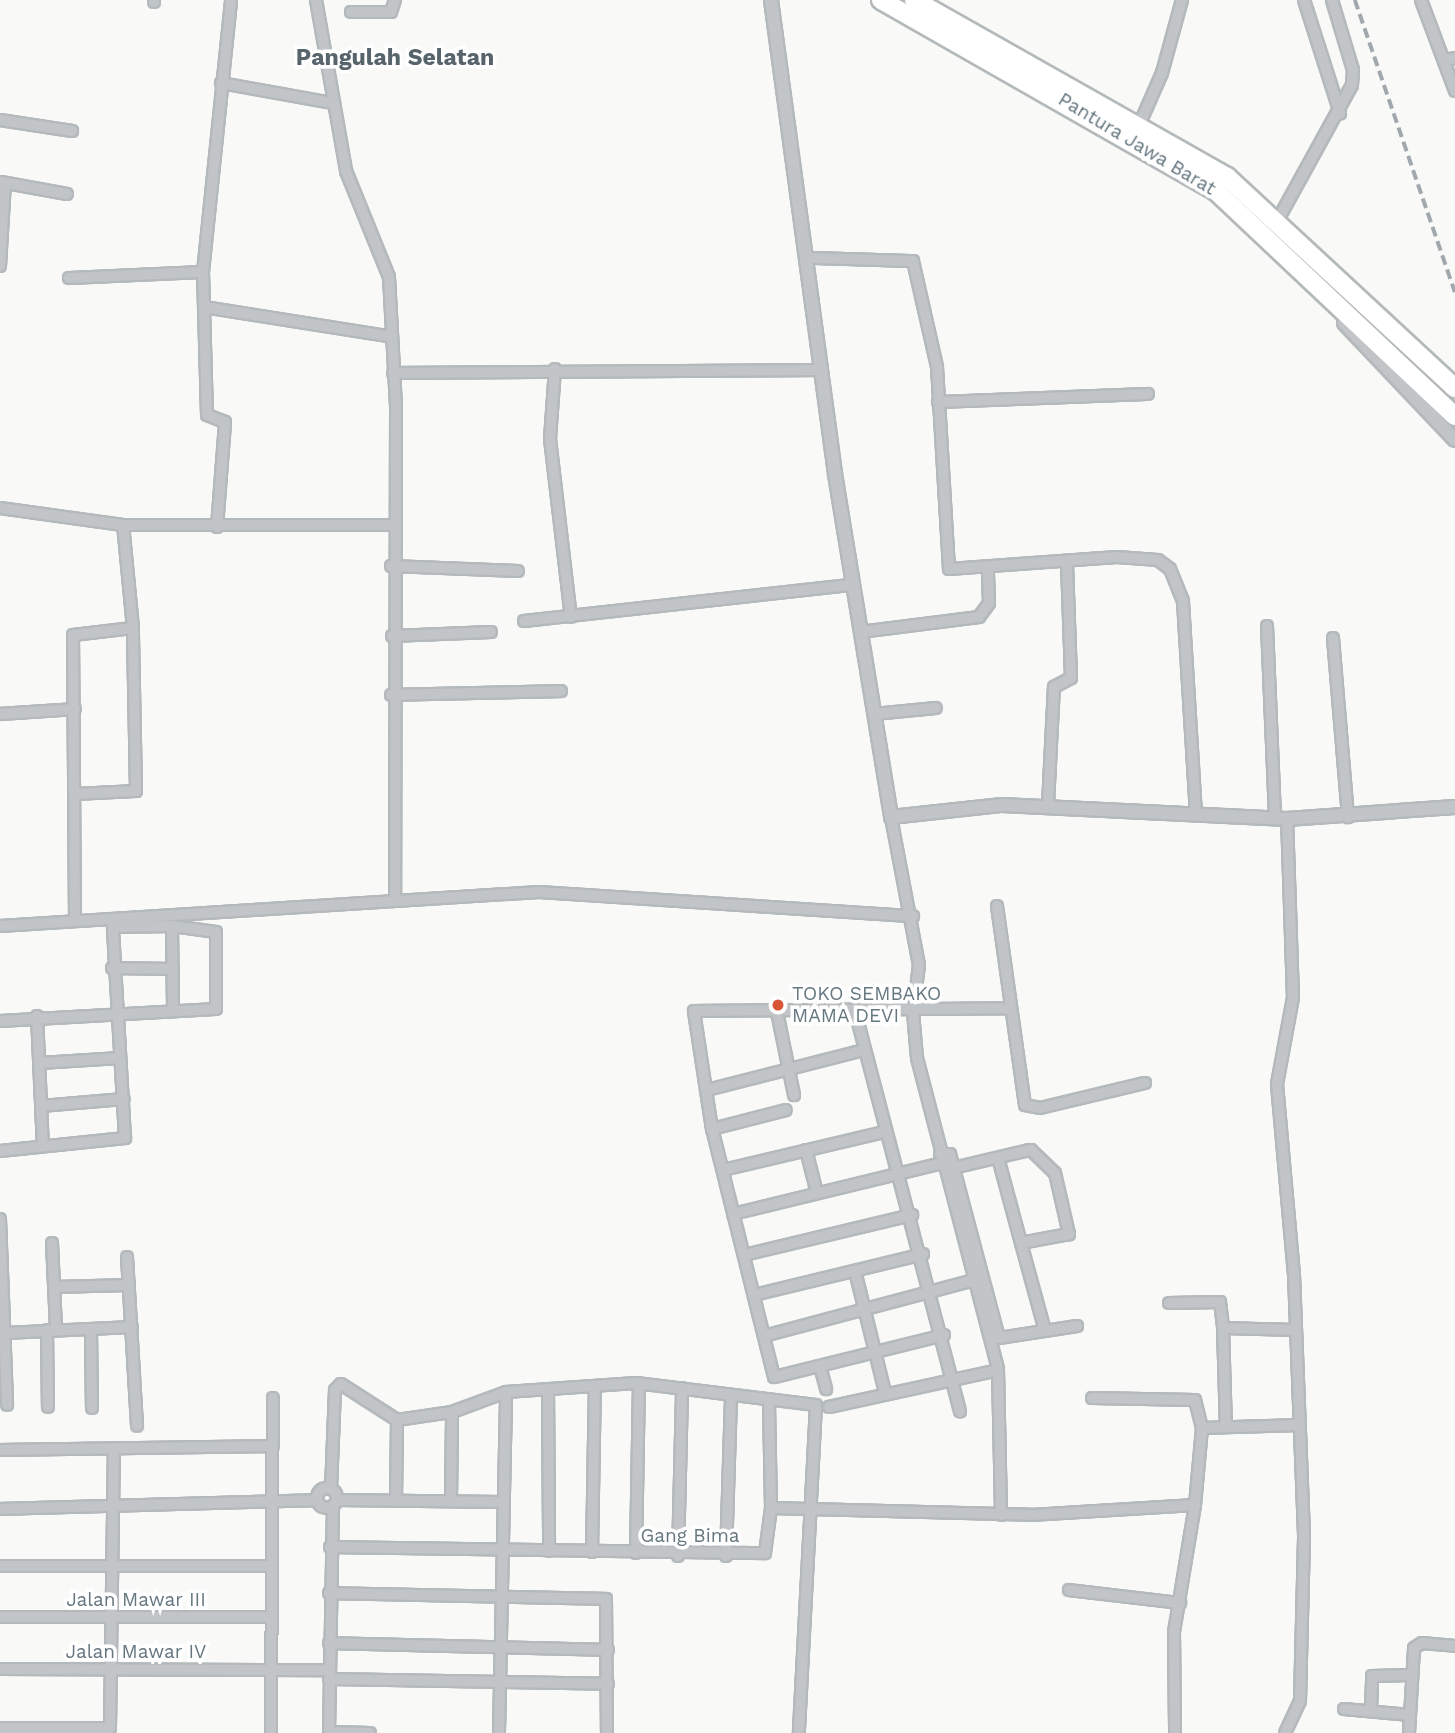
<!DOCTYPE html>
<html>
<head>
<meta charset="utf-8">
<style>
  body { margin:0 }
  #map { position:relative; width:1455px; height:1733px; overflow:hidden; background:#f9f9f8; font-family:"Work Sans",sans-serif }
  div>[style] { position:absolute }
  .roads { filter:drop-shadow(2px 0 #b4b9bb) drop-shadow(-2px 0 #b4b9bb) drop-shadow(0 2px #b4b9bb) drop-shadow(0 -2px #b4b9bb) }
  .minor>* { height:10px; margin:-5px; padding:0 5px; transform-origin:5px; border-radius:5px; background:#c1c5c8 }
  .minor>.ring { margin:-5px; padding:0; box-sizing:content-box; background:none; border:10px solid #c1c5c8; border-radius:50% }
  .tertiary>* { height:12px; margin:-6px; padding:0 6px; transform-origin:6px; border-radius:6px; background:#c1c5c8 }
  .trunk>* { height:18px; margin:-9px; padding:0 9px; transform-origin:9px; border-radius:9px; background:#fff }
  .rail>* { height:3.5px; margin-top:-1.75px; transform-origin:0; background:repeating-linear-gradient(90deg,#a1a8ad 0 10px,transparent 0 15px) }
  .dots>* { width:19px; height:19px; translate:-50% -50%; box-sizing:border-box; border:4px solid #fff; border-radius:50% }
  span { translate:-50% -50%; white-space:nowrap; text-align:center; line-height:1.15; -webkit-text-stroke:7px #fff; paint-order:stroke }
  .street-label { font-size:19px; color:#667780 }
  .poi-label { font-size:19px; color:#667780 }
  .left { translate:0 -50%; text-align:left }
  .quarter-label { font-size:23px; color:#58646c; font-weight:700 }
</style>
</head>
<body>
<div id="map">
  <div class="roads">
    <div class="minor">
      <div style="left:154px;top:0;width:2px;rotate:90deg"></div>
      <div style="left:316px;top:0;width:174px;rotate:80deg"></div>
      <div style="left:346px;top:171px;width:114px;rotate:67.9deg"></div>
      <div style="left:389px;top:277px;width:130px;rotate:86.9deg"></div>
      <div style="left:396px;top:407px;width:493px;rotate:90.1deg"></div>
      <div style="left:1304px;top:0;width:119px;rotate:72.3deg"></div>
      <div style="left:1421px;top:0;width:97px;rotate:69.5deg"></div>
      <div style="left:351px;top:12px;width:40px"></div>
      <div style="left:391px;top:12px;width:13px;rotate:-72deg"></div>
      <div style="left:1444px;top:60px;width:11px;rotate:-10deg"></div>
      <div style="left:221px;top:83px;width:113px;rotate:10.2deg"></div>
      <div style="left:0;top:120px;width:73px;rotate:8.7deg"></div>
      <div style="left:1140px;top:123px;width:55px;rotate:-66.3deg"></div>
      <div style="left:1162px;top:73px;width:76px;rotate:-74.7deg"></div>
      <div style="left:1px;top:182px;width:67px;rotate:10.3deg"></div>
      <div style="left:1275px;top:225px;width:160px;rotate:-61.2deg"></div>
      <div style="left:1352px;top:85px;width:15px;rotate:-86deg"></div>
      <div style="left:1353px;top:70px;width:73px;rotate:-106.7deg"></div>
      <div style="left:811px;top:258px;width:102px;rotate:1.7deg"></div>
      <div style="left:913px;top:261px;width:109px;rotate:77.2deg"></div>
      <div style="left:937px;top:367px;width:202px;rotate:86.6deg"></div>
      <div style="left:949px;top:569px;width:168px;rotate:-4.1deg"></div>
      <div style="left:1117px;top:557px;width:41px;rotate:4.2deg"></div>
      <div style="left:1158px;top:560px;width:15px;rotate:37deg"></div>
      <div style="left:1170px;top:569px;width:35px;rotate:68deg"></div>
      <div style="left:1183px;top:602px;width:212px;rotate:86.5deg"></div>
      <div style="left:0;top:266px;width:83px;rotate:-86.6deg"></div>
      <div style="left:69px;top:278px;width:134px;rotate:-2.6deg"></div>
      <div style="left:204px;top:307px;width:186px;rotate:9deg"></div>
      <div style="left:555px;top:369px;width:70px;rotate:94.1deg"></div>
      <div style="left:550px;top:439px;width:179px;rotate:83.3deg"></div>
      <div style="left:393px;top:373px;width:429px;rotate:-0.4deg"></div>
      <div style="left:938px;top:402px;width:210px;rotate:-2.2deg"></div>
      <div style="left:0;top:508px;width:124px;rotate:7.9deg"></div>
      <div style="left:123px;top:525px;width:270px"></div>
      <div style="left:217px;top:527px;width:105px;rotate:-85.6deg"></div>
      <div style="left:225px;top:422px;width:19px;rotate:-159deg"></div>
      <div style="left:207px;top:415px;width:143px;rotate:-91.6deg"></div>
      <div style="left:203px;top:272px;width:273px;rotate:-84.1deg"></div>
      <div style="left:391px;top:566px;width:127px;rotate:2.3deg"></div>
      <div style="left:524px;top:621px;width:330px;rotate:-6.3deg"></div>
      <div style="left:1267px;top:626px;width:192px;rotate:87.6deg"></div>
      <div style="left:860px;top:632px;width:120px;rotate:-7.2deg"></div>
      <div style="left:979px;top:617px;width:17px;rotate:-54deg"></div>
      <div style="left:989px;top:603px;width:35px;rotate:-92deg"></div>
      <div style="left:392px;top:636px;width:99px;rotate:-2.3deg"></div>
      <div style="left:1333px;top:638px;width:180px;rotate:85.2deg"></div>
      <div style="left:391px;top:695px;width:170px;rotate:-1.3deg"></div>
      <div style="left:0;top:714px;width:75px;rotate:-3.8deg"></div>
      <div style="left:874px;top:714px;width:62px;rotate:-5.5deg"></div>
      <div style="left:75px;top:794px;width:61px;rotate:-2.8deg"></div>
      <div style="left:136px;top:791px;width:163px;rotate:-91.1deg"></div>
      <div style="left:1048px;top:804px;width:117px;rotate:-87.1deg"></div>
      <div style="left:1054px;top:687px;width:19px;rotate:-28deg"></div>
      <div style="left:1071px;top:678px;width:117px;rotate:-92deg"></div>
      <div style="left:891px;top:817px;width:151px;rotate:79.3deg"></div>
      <div style="left:919px;top:965px;width:47px;rotate:97.3deg"></div>
      <div style="left:913px;top:1012px;width:46px;rotate:85deg"></div>
      <div style="left:917px;top:1058px;width:322px;rotate:75.4deg"></div>
      <div style="left:998px;top:1370px;width:145px;rotate:88.8deg"></div>
      <div style="left:997px;top:906px;width:201px;rotate:82deg"></div>
      <div style="left:1025px;top:1105px;width:15px;rotate:11deg"></div>
      <div style="left:1040px;top:1108px;width:108px;rotate:-13.4deg"></div>
      <div style="left:75px;top:920px;width:285px;rotate:-90.4deg"></div>
      <div style="left:73px;top:635px;width:60px;rotate:-6.7deg"></div>
      <div style="left:133px;top:628px;width:103px;rotate:-95.5deg"></div>
      <div style="left:0;top:926px;width:540px;rotate:-3.61deg"></div>
      <div style="left:539px;top:892px;width:375px;rotate:3.7deg"></div>
      <div style="left:112px;top:968px;width:61px;rotate:0.9deg"></div>
      <div style="left:855px;top:1011px;width:414px;rotate:75.3deg"></div>
      <div style="left:777px;top:1012px;width:85px;rotate:78.4deg"></div>
      <div style="left:37px;top:1016px;width:130px;rotate:87.4deg"></div>
      <div style="left:0;top:1021px;width:216px;rotate:-3.2deg"></div>
      <div style="left:216px;top:1009px;width:77px;rotate:-90deg"></div>
      <div style="left:216px;top:932px;width:44px;rotate:-172.2deg"></div>
      <div style="left:40px;top:1063px;width:80px;rotate:-3.6deg"></div>
      <div style="left:707px;top:1090px;width:162px;rotate:-14.3deg"></div>
      <div style="left:41px;top:1106px;width:83px;rotate:-4.8deg"></div>
      <div style="left:712px;top:1129px;width:76px;rotate:-14.4deg"></div>
      <div style="left:806px;top:1150px;width:44px;rotate:75.7deg"></div>
      <div style="left:0;top:1151px;width:126px;rotate:-5.9deg"></div>
      <div style="left:125px;top:1138px;width:211px;rotate:-93.3deg"></div>
      <div style="left:113px;top:927px;width:59px;rotate:-1deg"></div>
      <div style="left:172px;top:926px;width:85px;rotate:89.3deg"></div>
      <div style="left:940px;top:1154px;width:10px"></div>
      <div style="left:950px;top:1154px;width:190px;rotate:75.1deg"></div>
      <div style="left:999px;top:1338px;width:79px;rotate:-8.7deg"></div>
      <div style="left:953px;top:1168px;width:78px;rotate:-13.3deg"></div>
      <div style="left:1029px;top:1150px;width:2px"></div>
      <div style="left:1031px;top:1150px;width:33px;rotate:44deg"></div>
      <div style="left:1055px;top:1173px;width:63px;rotate:77.1deg"></div>
      <div style="left:1069px;top:1234px;width:49px;rotate:169.4deg"></div>
      <div style="left:1021px;top:1243px;width:88px;rotate:-105.1deg"></div>
      <div style="left:723px;top:1170px;width:165px;rotate:-13.3deg"></div>
      <div style="left:733px;top:1214px;width:215px;rotate:-13.7deg"></div>
      <div style="left:0;top:1219px;width:186px;rotate:87.8deg"></div>
      <div style="left:52px;top:1243px;width:86px;rotate:87.3deg"></div>
      <div style="left:1021px;top:1243px;width:91px;rotate:74.7deg"></div>
      <div style="left:744px;top:1255px;width:173px;rotate:-13.4deg"></div>
      <div style="left:127px;top:1257px;width:169px;rotate:86.6deg"></div>
      <div style="left:855px;top:1271px;width:125px;rotate:76.1deg"></div>
      <div style="left:54px;top:1287px;width:75px;rotate:-1.5deg"></div>
      <div style="left:754px;top:1295px;width:174px;rotate:-13.6deg"></div>
      <div style="left:1169px;top:1303px;width:51px;rotate:-1.1deg"></div>
      <div style="left:1220px;top:1302px;width:26px;rotate:83deg"></div>
      <div style="left:1223px;top:1328px;width:73px;rotate:1.6deg"></div>
      <div style="left:1223px;top:1328px;width:99px;rotate:88.3deg"></div>
      <div style="left:91px;top:1329px;width:79px;rotate:89.3deg"></div>
      <div style="left:47px;top:1330px;width:77px;rotate:89.3deg"></div>
      <div style="left:5px;top:1333px;width:127px;rotate:-2.7deg"></div>
      <div style="left:944px;top:1335px;width:175px;rotate:166.1deg"></div>
      <div style="left:774px;top:1377px;width:256px;rotate:-104deg"></div>
      <div style="left:712px;top:1129px;width:119px;rotate:-98.7deg"></div>
      <div style="left:694px;top:1011px;width:313px;rotate:-0.5deg"></div>
      <div style="left:764px;top:1336px;width:218px;rotate:-14.9deg"></div>
      <div style="left:820px;top:1366px;width:24px;rotate:75deg"></div>
      <div style="left:548px;top:1389px;width:162px;rotate:89.6deg"></div>
      <div style="left:1092px;top:1398px;width:103px;rotate:1.1deg"></div>
      <div style="left:1195px;top:1400px;width:29px;rotate:76deg"></div>
      <div style="left:829px;top:1407px;width:173px;rotate:-12.3deg"></div>
      <div style="left:0;top:1450px;width:273px;rotate:-0.8deg"></div>
      <div class="ring" style="left:317px;top:1488px;width:10px;height:10px"></div>
      <div style="left:331px;top:1489px;width:99px;rotate:-87.7deg"></div>
      <div style="left:335px;top:1390px;width:8px;rotate:-45deg"></div>
      <div style="left:341px;top:1384px;width:67px;rotate:32.7deg"></div>
      <div style="left:397px;top:1420px;width:56px;rotate:-8.3deg"></div>
      <div style="left:452px;top:1412px;width:58px;rotate:-20.3deg"></div>
      <div style="left:506px;top:1392px;width:130px;rotate:-4deg"></div>
      <div style="left:636px;top:1383px;width:181px;rotate:7deg"></div>
      <div style="left:816px;top:1405px;width:328px;rotate:93deg"></div>
      <div style="left:337px;top:1500px;width:165px;rotate:0.7deg"></div>
      <div style="left:396px;top:1500px;width:80px;rotate:-89.3deg"></div>
      <div style="left:451px;top:1500px;width:88px;rotate:-89.3deg"></div>
      <div style="left:1195px;top:1505px;width:77px;rotate:-84.8deg"></div>
      <div style="left:1202px;top:1428px;width:98px;rotate:-1.8deg"></div>
      <div style="left:771px;top:1508px;width:260px;rotate:1.5deg"></div>
      <div style="left:1031px;top:1515px;width:164px;rotate:-3.5deg"></div>
      <div style="left:1195px;top:1505px;width:129px;rotate:99.4deg"></div>
      <div style="left:1174px;top:1632px;width:101px;rotate:89.4deg"></div>
      <div style="left:0;top:1509px;width:317px;rotate:-1.6deg"></div>
      <div style="left:330px;top:1547px;width:435px;rotate:0.8deg"></div>
      <div style="left:765px;top:1553px;width:45px;rotate:-82.4deg"></div>
      <div style="left:771px;top:1508px;width:109px;rotate:-91.1deg"></div>
      <div style="left:592px;top:1552px;width:166px;rotate:-89deg"></div>
      <div style="left:636px;top:1553px;width:170px;rotate:-89deg"></div>
      <div style="left:678px;top:1556px;width:168px;rotate:-88.6deg"></div>
      <div style="left:726px;top:1556px;width:161px;rotate:-88.2deg"></div>
      <div style="left:0;top:1566px;width:272px"></div>
      <div style="left:1069px;top:1590px;width:112px;rotate:6.7deg"></div>
      <div style="left:329px;top:1593px;width:277px;rotate:1.2deg"></div>
      <div style="left:606px;top:1599px;width:134px;rotate:89.6deg"></div>
      <div style="left:0;top:1617px;width:272px"></div>
      <div style="left:329px;top:1643px;width:279px;rotate:1.4deg"></div>
      <div style="left:0;top:1669px;width:329px;rotate:0.2deg"></div>
      <div style="left:329px;top:1679px;width:279px;rotate:1deg"></div>
      <div style="left:1344px;top:1709px;width:66px;rotate:5.2deg"></div>
      <div style="left:1371px;top:1710px;width:34px;rotate:-88deg"></div>
      <div style="left:1372px;top:1676px;width:40px;rotate:-1.4deg"></div>
      <div style="left:0;top:1728px;width:110px"></div>
      <div style="left:110px;top:1728px;width:279px;rotate:-89.2deg"></div>
      <div style="left:329px;top:1732px;width:41px;rotate:1.4deg"></div>
      <div style="left:271px;top:1733px;width:335px;rotate:-89.7deg"></div>
      <div style="left:329px;top:1733px;width:227px;rotate:-89deg"></div>
      <div style="left:499px;top:1733px;width:341px;rotate:-88.8deg"></div>
      <div style="left:1285px;top:1733px;width:35px;rotate:-65deg"></div>
      <div style="left:1300px;top:1701px;width:166px;rotate:-88.6deg"></div>
      <div style="left:1304px;top:1535px;width:260px;rotate:-92.2deg"></div>
      <div style="left:1294px;top:1275px;width:192px;rotate:-95.1deg"></div>
      <div style="left:1277px;top:1084px;width:87px;rotate:-79.5deg"></div>
      <div style="left:1293px;top:998px;width:179px;rotate:-91.9deg"></div>
      <div style="left:1409px;top:1733px;width:85px;rotate:-86.6deg"></div>
      <div style="left:1414px;top:1648px;width:9px;rotate:-32deg"></div>
      <div style="left:1422px;top:1643px;width:33px;rotate:5deg"></div>
    </div>
    <div class="tertiary">
      <div style="left:771px;top:0;width:478px;rotate:82.3deg"></div>
      <div style="left:835px;top:474px;width:348px;rotate:80.7deg"></div>
      <div style="left:891px;top:817px;width:112px;rotate:-6.2deg"></div>
      <div style="left:1002px;top:805px;width:285px;rotate:2.8deg"></div>
      <div style="left:1287px;top:819px;width:168px;rotate:-4.1deg"></div>
      <div style="left:1344px;top:323px;width:161px;rotate:46.5deg"></div>
    </div>
    <div class="trunk">
      <div style="left:881px;top:0;width:386px;rotate:29.7deg"></div>
      <div style="left:1216px;top:191px;width:328px;rotate:43.3deg"></div>
      <div style="left:914px;top:0;width:360px;rotate:29.5deg"></div>
      <div style="left:1227px;top:177px;width:311px;rotate:42.8deg"></div>
    </div>
  </div>
  <div class="rail">
    <div style="left:1355px;top:0;width:309px;rotate:71.1deg"></div>
  </div>
  <div class="dots">
    <div style="left:778px;top:1005px;background:#d95538"></div>
  </div>
  <div class="street-label">
    <span style="left:1137px;top:144px;rotate:31deg">Pantura Jawa Barat</span>
    <span style="left:690px;top:1536px">Gang Bima</span>
    <span style="left:136px;top:1600px">Jalan Mawar III</span>
    <span style="left:136px;top:1652px">Jalan Mawar IV</span>
  </div>
  <div class="poi-label">
    <span class="left" style="left:792px;top:1005px">TOKO SEMBAKO<br>MAMA DEVI</span>
  </div>
  <div class="quarter-label">
    <span style="left:395px;top:58px">Pangulah Selatan</span>
  </div>
</div>
</body>
</html>
